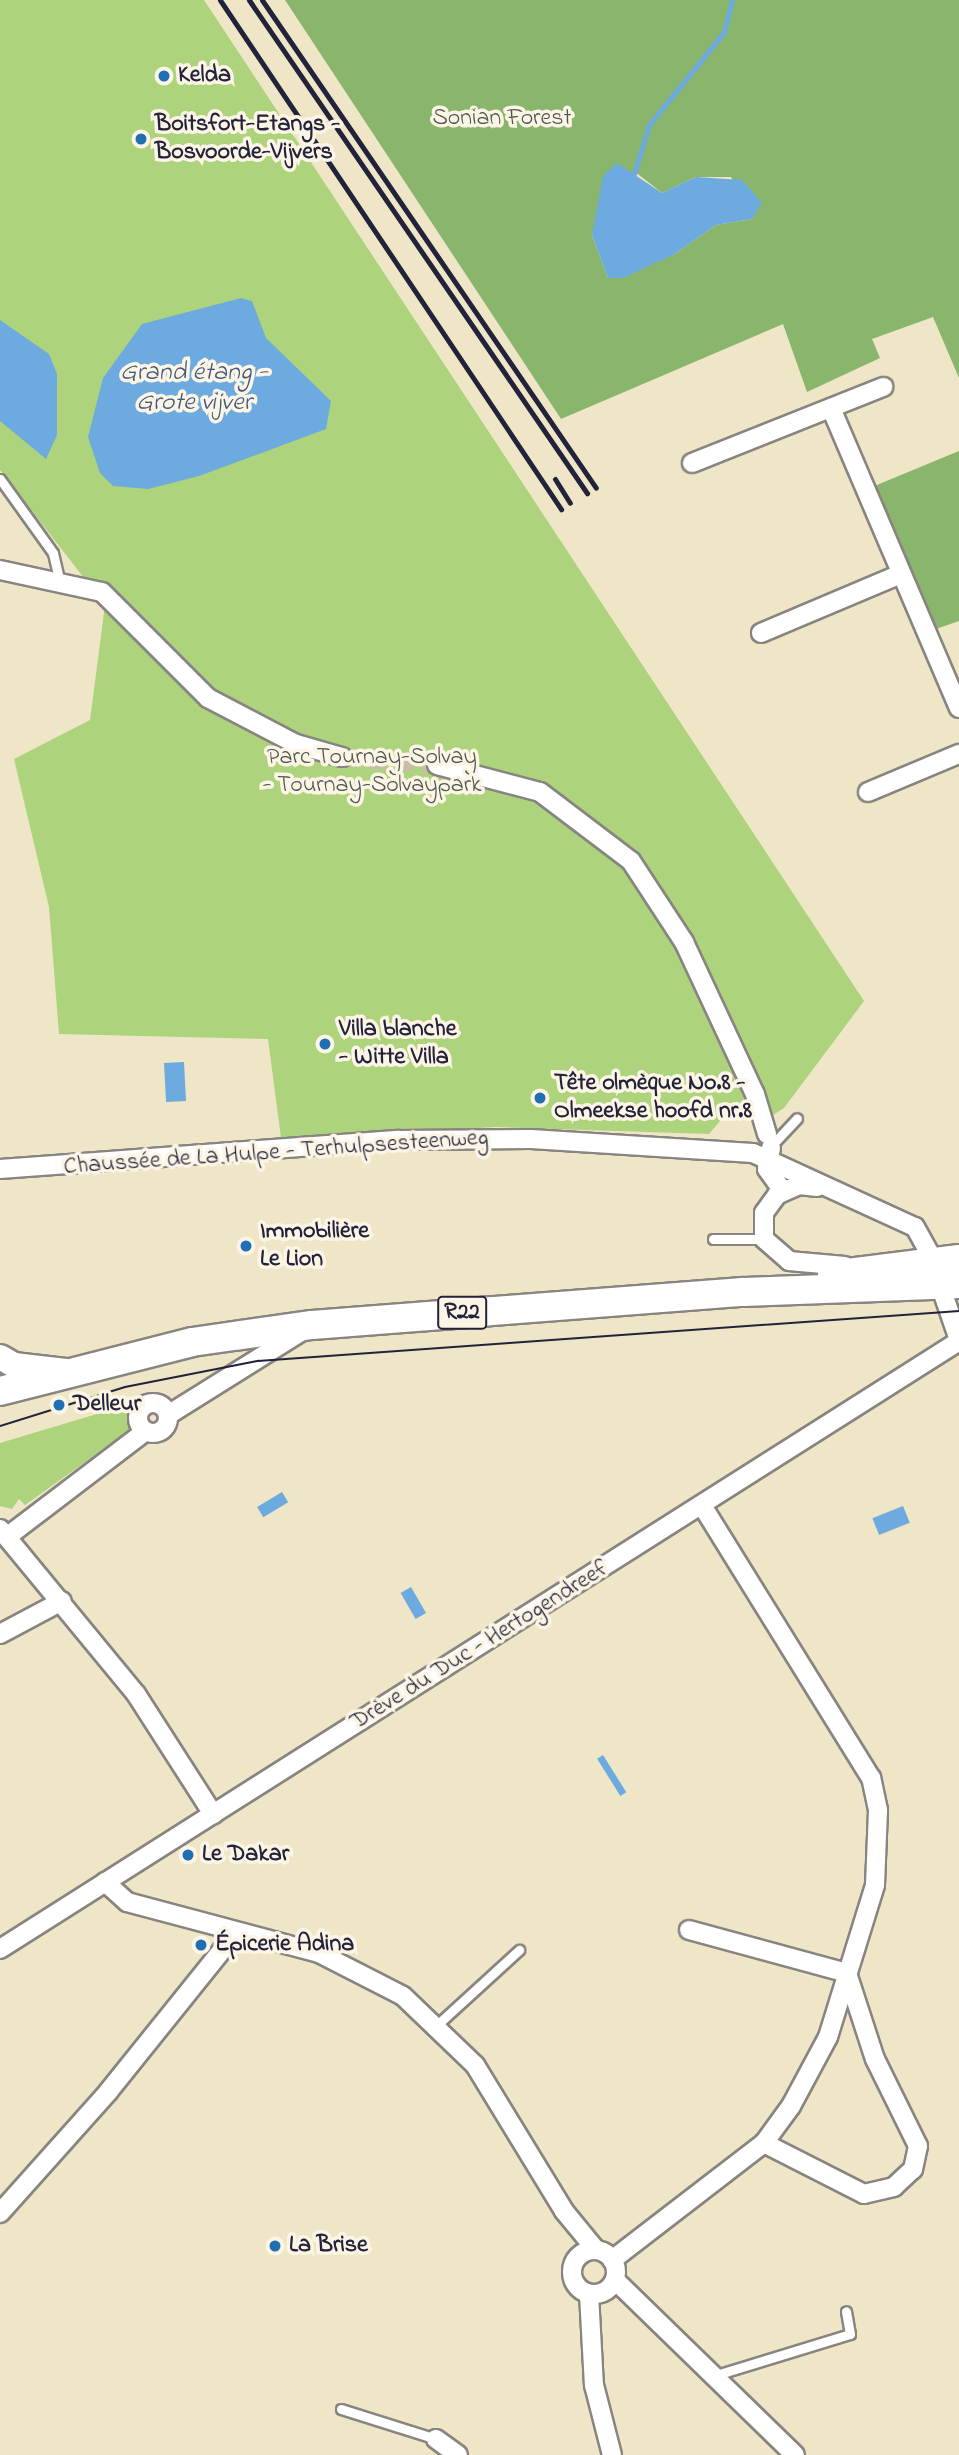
<!DOCTYPE html>
<html>
<head>
<meta charset="utf-8">
<style>
  body { margin:0 }
  #map { position:relative; width:959px; height:2455px; overflow:hidden; background:#eee6c6; font-family:"Indie Flower",sans-serif }
  div>[style] { position:absolute }
  .green>* { inset:0; background:#aed37d }
  .forest>* { inset:0; background:#8ab56c }
  .water>* { inset:0; background:#6daadf; transform-origin:0 0 }
  .stream>* { height:5px; margin:-2.5px; padding:0 2.5px; transform-origin:2.5px; border-radius:2.5px; background:#6daadf }
  .street-tunnel>* { height:18px; margin-top:-9px; transform-origin:0; background:repeating-linear-gradient(90deg,#c5bfaa 0 18px,transparent 0 27px) }
  .roads { filter:drop-shadow(2px 0 #888480) drop-shadow(-2px 0 #888480) drop-shadow(0 2px #888480) drop-shadow(0 -2px #888480) }
  .lane>* { height:9px; margin:-4.5px; padding:0 4.5px; transform-origin:4.5px; border-radius:4.5px; background:#fff }
  .street>* { height:18px; margin:-9px; padding:0 9px; transform-origin:9px; border-radius:9px; background:#fff }
  .street>.ring { margin:-9px; padding:0; box-sizing:content-box; background:none; border:18px solid #fff; border-radius:50% }
  .secondary>* { height:24px; margin:-12px; padding:0 12px; transform-origin:12px; border-radius:12px; background:#fff }
  .primary>* { height:28px; margin:-14px; padding:0 14px; transform-origin:14px; border-radius:14px; background:#fff }
  .tram>* { height:2px; margin:-1px; padding:0 1px; transform-origin:1px; border-radius:1px; background:#22223b }
  .rail>* { height:5px; margin:-2.5px; padding:0 2.5px; transform-origin:2.5px; border-radius:2.5px; background:#22223b }
  .dots>* { width:19px; height:19px; translate:-50% -50%; box-sizing:border-box; border:4px solid #fcf5e5; border-radius:50% }
  span { translate:-50% -50%; white-space:nowrap; text-align:center; line-height:1.15; -webkit-text-stroke:7px #fcf5e5; paint-order:stroke }
  .shield-label span { padding:2px 5px; background:#fcf5e5; border:2px solid; border-radius:5px; -webkit-text-stroke-width:0 }
  .shield-label { font-size:23px; color:#22223b; font-weight:700 }
  .poi-label { font-size:24px; color:#22223b; font-weight:700 }
  .left { translate:0 -50%; text-align:left }
  .park-label { font-size:24px; color:#4c574f }
  .street-label { font-size:24px; color:#22223b }
  .water-label { font-size:26px; color:#40587d; font-style:italic }
</style>
</head>
<body>
<div id="map">
  <div class="green">
    <div style="clip-path:polygon(0 0,204px 0,864px 1001px,784px 1108px,770px 1117px,725px 1115px,709px 1134px,496px 1127px,281px 1138px,268px 1039px,59px 1034px,49px 907px,14px 759px,90px 720px,105px 605px,0 470px)"></div>
    <div style="clip-path:polygon(147px 1399px,134px 1410px,126px 1439px,123px 1435px,25px 1505px,19px 1499px,12px 1509px,0 1506px,0 1443px)"></div>
  </div>
  <div class="forest">
    <div style="clip-path:polygon(evenodd,285px 0,959px 0,959px 378px,933px 317px,872px 339px,880px 358px,807px 392px,783px 324px,561px 419px,285px 0,634px 171px,662px 193px,696px 177px,731px 177px,752px 219px,716px 225px,673px 255px,608px 278px,592px 235px,634px 171px)"></div>
    <div style="clip-path:polygon(959px 451px,959px 621px,933px 630px,872px 487px)"></div>
  </div>
  <div class="water">
    <div style="clip-path:polygon(617px 163px,662px 193px,696px 177px,742px 180px,762px 203px,752px 219px,716px 225px,673px 255px,623px 278px,608px 278px,592px 235px,603px 176px)"></div>
    <div style="clip-path:polygon(241px 298px,252px 301px,266px 338px,331px 401px,326px 429px,199px 476px,148px 489px,113px 486px,100px 473px,88px 437px,103px 378px,142px 324px)"></div>
    <div style="clip-path:polygon(0 320px,49px 354px,57px 374px,57px 435px,46px 459px,0 421px)"></div>
    <div style="left:184px;top:1062px;width:39px;height:20px;rotate:87deg"></div>
    <div style="left:282px;top:1492px;width:12px;height:29px;rotate:59deg"></div>
    <div style="left:903px;top:1506px;width:18px;height:33px;rotate:68deg"></div>
    <div style="left:411px;top:1587px;width:30px;height:12px;rotate:60deg"></div>
    <div style="left:603px;top:1755px;width:44px;height:7px;rotate:58deg"></div>
  </div>
  <div class="stream">
    <div style="left:633px;top:177px;width:54px;rotate:-72.9deg"></div>
    <div style="left:649px;top:125px;width:119px;rotate:-51.1deg"></div>
    <div style="left:724px;top:32px;width:33px;rotate:-76deg"></div>
  </div>
  <div class="street-tunnel">
    <div style="left:342px;top:757px;width:95px;rotate:4.8deg"></div>
  </div>
  <div class="roads">
    <div class="lane">
      <div style="left:0;top:479px;width:91px;rotate:54.4deg"></div>
      <div style="left:53px;top:553px;width:26px;rotate:77deg"></div>
      <div style="left:773px;top:1144px;width:35px;rotate:-47deg"></div>
      <div style="left:713px;top:1239px;width:51px"></div>
      <div style="left:438px;top:2024px;width:110px;rotate:-42.4deg"></div>
      <div style="left:716px;top:2375px;width:140px;rotate:-17deg"></div>
      <div style="left:850px;top:2334px;width:23px;rotate:-100deg"></div>
      <div style="left:341px;top:2409px;width:100px;rotate:17.5deg"></div>
    </div>
    <div class="street">
      <div style="left:831px;top:408px;width:326px;rotate:66.9deg"></div>
      <div style="left:692px;top:463px;width:206px;rotate:-21.7deg"></div>
      <div style="left:0;top:570px;width:104px;rotate:12.2deg"></div>
      <div style="left:102px;top:592px;width:150px;rotate:45deg"></div>
      <div style="left:208px;top:698px;width:99px;rotate:27.6deg"></div>
      <div style="left:296px;top:744px;width:48px;rotate:15.8deg"></div>
      <div style="left:761px;top:633px;width:152px;rotate:-22.9deg"></div>
      <div style="left:437px;top:765px;width:106px;rotate:14.7deg"></div>
      <div style="left:540px;top:792px;width:114px;rotate:37.2deg"></div>
      <div style="left:631px;top:861px;width:97px;rotate:56.8deg"></div>
      <div style="left:684px;top:942px;width:168px;rotate:65deg"></div>
      <div style="left:755px;top:1094px;width:42px;rotate:73.3deg"></div>
      <div style="left:868px;top:792px;width:99px;rotate:-22.7deg"></div>
      <div style="left:771px;top:1148px;width:21px;rotate:101deg"></div>
      <div style="left:767px;top:1169px;width:27px;rotate:54deg"></div>
      <div style="left:0;top:1169px;width:400px;rotate:-4.2deg"></div>
      <div style="left:399px;top:1140px;width:132px;rotate:-0.4deg"></div>
      <div style="left:531px;top:1139px;width:222px;rotate:3.6deg"></div>
      <div style="left:753px;top:1153px;width:178px;rotate:24.6deg"></div>
      <div style="left:915px;top:1227px;width:39px;rotate:61deg"></div>
      <div style="left:817px;top:1187px;width:18px;rotate:-174deg"></div>
      <div style="left:799px;top:1185px;width:24px;rotate:156deg"></div>
      <div style="left:777px;top:1195px;width:22px;rotate:126deg"></div>
      <div style="left:764px;top:1213px;width:26px;rotate:90deg"></div>
      <div style="left:764px;top:1239px;width:33px;rotate:41deg"></div>
      <div style="left:789px;top:1261px;width:56px;rotate:5.1deg"></div>
      <div style="left:940px;top:1285px;width:58px;rotate:70.9deg"></div>
      <div class="ring" style="left:138px;top:1403px;width:12px;height:12px"></div>
      <div style="left:168px;top:1415px;width:160px;rotate:-32deg"></div>
      <div style="left:0;top:1529px;width:214px;rotate:50.5deg"></div>
      <div style="left:136px;top:1694px;width:143px;rotate:57.3deg"></div>
      <div style="left:8px;top:1536px;width:173px;rotate:-37.3deg"></div>
      <div style="left:0;top:1634px;width:70px;rotate:-28deg"></div>
      <div style="left:105px;top:1882px;width:30px;rotate:42deg"></div>
      <div style="left:127px;top:1902px;width:199px;rotate:14.9deg"></div>
      <div style="left:319px;top:1953px;width:94px;rotate:27.1deg"></div>
      <div style="left:403px;top:1996px;width:100px;rotate:43.8deg"></div>
      <div style="left:475px;top:2065px;width:171px;rotate:58.6deg"></div>
      <div style="left:564px;top:2211px;width:50px;rotate:50.6deg"></div>
      <div style="left:689px;top:1930px;width:164px;rotate:15.2deg"></div>
      <div style="left:847px;top:1973px;width:90px;rotate:72deg"></div>
      <div style="left:875px;top:2059px;width:97px;rotate:63.7deg"></div>
      <div style="left:918px;top:2146px;width:24px;rotate:102deg"></div>
      <div style="left:913px;top:2169px;width:26px;rotate:137deg"></div>
      <div style="left:894px;top:2187px;width:31px;rotate:167deg"></div>
      <div style="left:864px;top:2194px;width:112px;rotate:-153deg"></div>
      <div style="left:0;top:1949px;width:1135px;rotate:-32.37deg"></div>
      <div style="left:0;top:2213px;width:162px;rotate:-48.2deg"></div>
      <div style="left:108px;top:2092px;width:191px;rotate:-51.2deg"></div>
      <div style="left:228px;top:1943px;width:13px;rotate:-77deg"></div>
      <div class="ring" style="left:572px;top:2250px;width:26px;height:26px"></div>
      <div style="left:612px;top:2260px;width:192px;rotate:-37.6deg"></div>
      <div style="left:764px;top:2143px;width:46px;rotate:-53.9deg"></div>
      <div style="left:791px;top:2106px;width:78px;rotate:-61.8deg"></div>
      <div style="left:828px;top:2037px;width:159px;rotate:-72.8deg"></div>
      <div style="left:875px;top:1885px;width:75px;rotate:-87.7deg"></div>
      <div style="left:878px;top:1810px;width:33px;rotate:-102deg"></div>
      <div style="left:871px;top:1778px;width:321px;rotate:-121.8deg"></div>
      <div style="left:615px;top:2280px;width:251px;rotate:44.2deg"></div>
      <div style="left:589px;top:2294px;width:91px;rotate:86.9deg"></div>
      <div style="left:594px;top:2385px;width:72px;rotate:75.6deg"></div>
      <div style="left:436px;top:2439px;width:27px;rotate:36deg"></div>
    </div>
    <div class="secondary">
      <div style="left:0;top:1357px;width:16px;rotate:30deg"></div>
      <div style="left:14px;top:1365px;width:52px;rotate:6.6deg"></div>
    </div>
    <div class="primary">
      <div style="left:832px;top:1275px;width:128px;rotate:-7.2deg"></div>
      <div style="left:0;top:1391px;width:198px;rotate:-14.3deg"></div>
      <div style="left:192px;top:1342px;width:121px;rotate:-8.1deg"></div>
      <div style="left:312px;top:1325px;width:432px;rotate:-4.4deg"></div>
      <div style="left:743px;top:1292px;width:216px;rotate:-2.1deg"></div>
    </div>
  </div>
  <div class="tram">
    <div style="left:0;top:1426px;width:131px;rotate:-17.3deg"></div>
    <div style="left:125px;top:1387px;width:136px;rotate:-11.1deg"></div>
    <div style="left:258px;top:1361px;width:703px;rotate:-4.08deg"></div>
  </div>
  <div class="rail">
    <div style="left:220px;top:0;width:613px;rotate:56.18deg"></div>
    <div style="left:249px;top:0;width:598px;rotate:55.57deg"></div>
    <div style="left:262px;top:0;width:591px;rotate:55.61deg"></div>
    <div style="left:555px;top:479px;width:28px;rotate:58deg"></div>
  </div>
  <div class="dots">
    <div style="left:164px;top:76px;background:#1f6fb2"></div>
    <div style="left:141px;top:139px;background:#1f6fb2"></div>
    <div style="left:325px;top:1044px;background:#1f6fb2"></div>
    <div style="left:540px;top:1098px;background:#1f6fb2"></div>
    <div style="left:246px;top:1246px;background:#1f6fb2"></div>
    <div style="left:59px;top:1405px;background:#1f6fb2"></div>
    <div style="left:188px;top:1855px;background:#1f6fb2"></div>
    <div style="left:201px;top:1945px;background:#1f6fb2"></div>
    <div style="left:275px;top:2246px;background:#1f6fb2"></div>
  </div>
  <div class="shield-label">
    <span style="left:462px;top:1313px">R22</span>
  </div>
  <div class="poi-label">
    <span class="left" style="left:178px;top:76px">Kelda</span>
    <span class="left" style="left:155px;top:139px">Boitsfort-Etangs -<br>Bosvoorde-Vijvers</span>
    <span class="left" style="left:339px;top:1044px">Villa blanche<br>- Witte Villa</span>
    <span class="left" style="left:554px;top:1098px">Tête olmèque No.8 -<br>Olmeekse hoofd nr.8</span>
    <span class="left" style="left:260px;top:1246px">Immobilière<br>Le Lion</span>
    <span class="left" style="left:73px;top:1405px">Delleur</span>
    <span class="left" style="left:202px;top:1855px">Le Dakar</span>
    <span class="left" style="left:215px;top:1945px">Épicerie Adina</span>
    <span class="left" style="left:289px;top:2246px">La Brise</span>
  </div>
  <div class="park-label">
    <span style="left:502px;top:119px">Sonian Forest</span>
    <span style="left:372px;top:772px">Parc Tournay-Solvay<br>- Tournay-Solvaypark</span>
  </div>
  <div class="street-label">
    <span style="left:276px;top:1153px;rotate:-4deg">Chaussée de La Hulpe - Terhulpsesteenweg</span>
    <span style="left:480px;top:1646px;rotate:-32deg">Drève du Duc - Hertogendreef</span>
  </div>
  <div class="water-label">
    <span style="left:194px;top:389px">Grand étang -<br>Grote vijver</span>
  </div>
</div>
</body>
</html>
